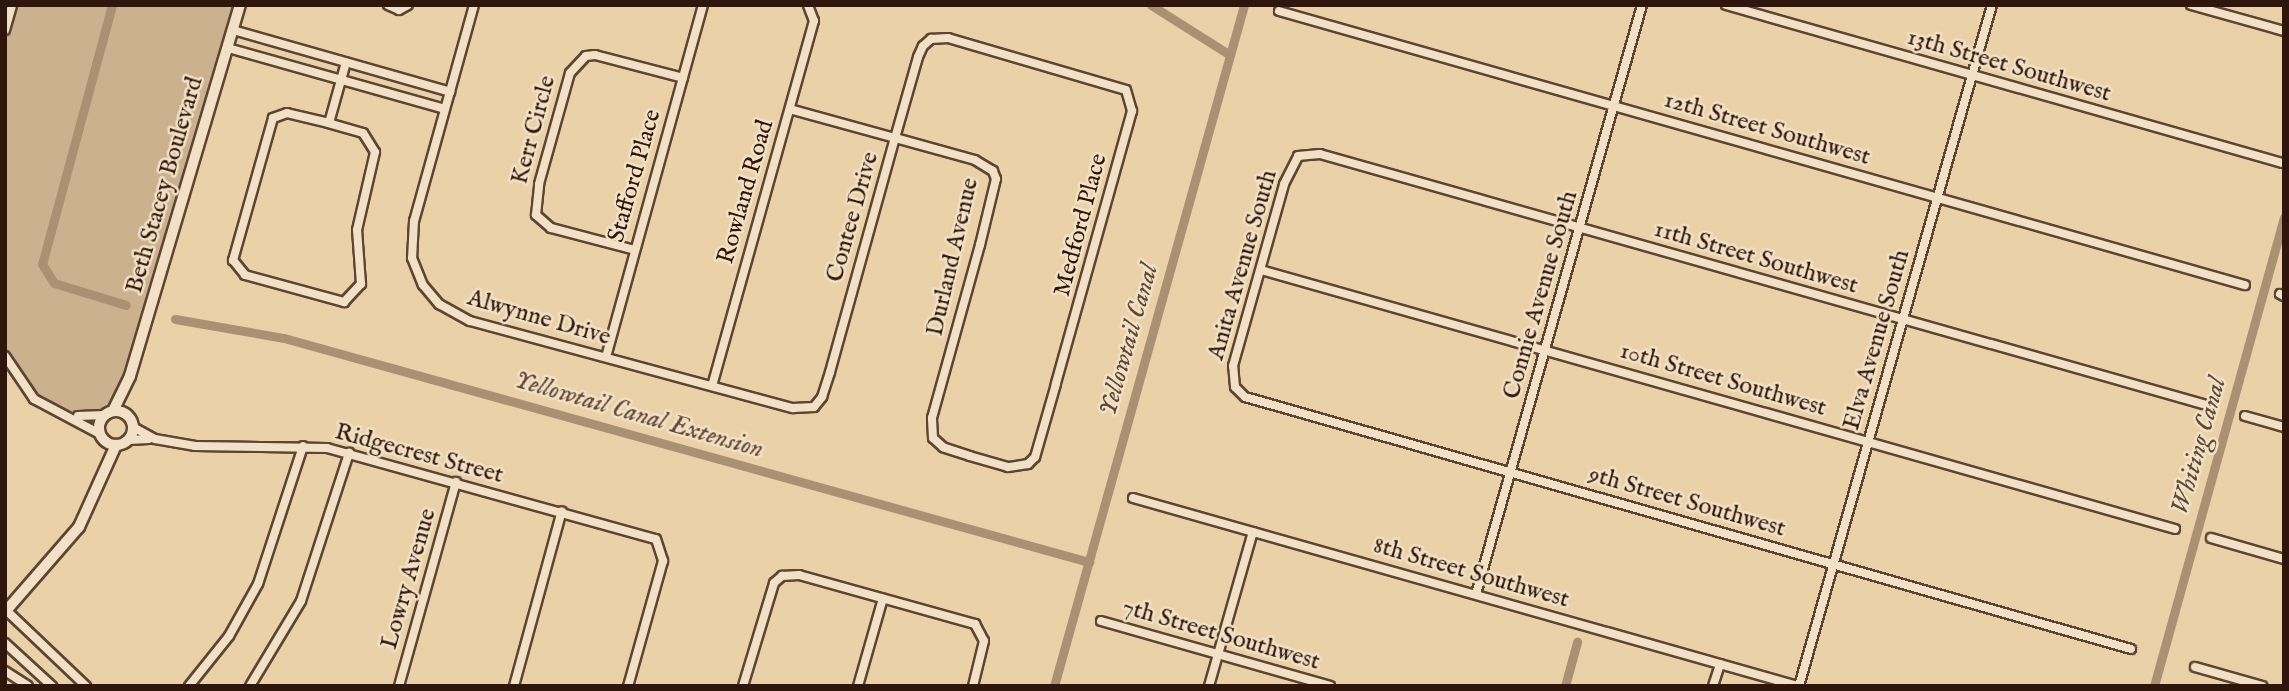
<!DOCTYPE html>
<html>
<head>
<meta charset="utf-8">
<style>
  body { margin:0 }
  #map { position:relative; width:2289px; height:691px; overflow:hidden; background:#ebd1a7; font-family:"IM FELL English",serif }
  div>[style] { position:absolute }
  .green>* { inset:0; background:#cbb18d }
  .canal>* { height:9px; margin:-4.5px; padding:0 4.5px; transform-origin:4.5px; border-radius:4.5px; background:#ab9173 }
  .roads { filter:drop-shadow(2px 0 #5d4534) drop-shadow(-2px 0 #5d4534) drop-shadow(0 2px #5d4534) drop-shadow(0 -2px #5d4534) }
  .minor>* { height:8px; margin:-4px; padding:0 4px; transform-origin:4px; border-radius:4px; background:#f2e1c6 }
  .tertiary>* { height:10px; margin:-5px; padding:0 5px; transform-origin:5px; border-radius:5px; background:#f2e1c6 }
  .tertiary>.ring { margin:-5px; padding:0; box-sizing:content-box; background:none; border:10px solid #f2e1c6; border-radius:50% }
  span { translate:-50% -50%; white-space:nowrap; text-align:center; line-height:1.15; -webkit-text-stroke:5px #f2e1c6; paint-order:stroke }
  .street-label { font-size:24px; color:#2e160d }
  .water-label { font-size:26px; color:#604736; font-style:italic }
  .frame { position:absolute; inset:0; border:7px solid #2e160d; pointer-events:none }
</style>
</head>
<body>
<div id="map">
  <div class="green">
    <div style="clip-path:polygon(16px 5px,235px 5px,126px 375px,110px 407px,97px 418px,54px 406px,37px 396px,5px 348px,5px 43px)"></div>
  </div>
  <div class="canal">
    <div style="left:112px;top:5px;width:268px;rotate:105.1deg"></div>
    <div style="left:42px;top:264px;width:22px;rotate:58deg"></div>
    <div style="left:54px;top:283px;width:75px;rotate:17deg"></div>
    <div style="left:1151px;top:5px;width:93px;rotate:32.3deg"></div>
    <div style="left:175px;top:319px;width:111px;rotate:9.9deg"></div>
    <div style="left:284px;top:338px;width:836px;rotate:15.55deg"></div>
    <div style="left:1054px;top:686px;width:707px;rotate:-74.41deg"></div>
    <div style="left:1565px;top:686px;width:46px;rotate:-74.7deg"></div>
    <div style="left:2154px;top:686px;width:486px;rotate:-74.5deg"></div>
  </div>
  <div class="roads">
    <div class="minor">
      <div style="left:388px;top:5px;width:12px;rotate:24deg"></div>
      <div style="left:399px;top:10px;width:10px;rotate:-29deg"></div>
      <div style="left:474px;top:5px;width:224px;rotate:105.5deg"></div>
      <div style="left:414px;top:221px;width:37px;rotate:93deg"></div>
      <div style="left:412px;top:258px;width:29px;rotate:68deg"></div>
      <div style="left:423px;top:285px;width:25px;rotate:50deg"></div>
      <div style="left:439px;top:304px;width:35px;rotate:29deg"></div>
      <div style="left:470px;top:321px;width:335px;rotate:15.1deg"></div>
      <div style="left:793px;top:408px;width:21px;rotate:-3deg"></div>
      <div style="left:814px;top:407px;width:13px;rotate:-51deg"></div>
      <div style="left:822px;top:397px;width:26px;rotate:-72deg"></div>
      <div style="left:830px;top:372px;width:243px;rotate:-74.5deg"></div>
      <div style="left:895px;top:138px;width:84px;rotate:-74.1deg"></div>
      <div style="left:918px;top:57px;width:12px;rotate:-66deg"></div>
      <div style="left:923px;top:46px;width:11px;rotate:-41deg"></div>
      <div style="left:931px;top:39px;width:17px;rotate:-3deg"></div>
      <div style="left:948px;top:38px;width:185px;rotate:16.3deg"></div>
      <div style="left:1126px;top:90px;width:22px;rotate:74deg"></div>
      <div style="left:1132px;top:111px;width:283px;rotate:105.6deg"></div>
      <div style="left:1056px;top:384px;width:76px;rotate:106deg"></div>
      <div style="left:1035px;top:457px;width:10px;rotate:135deg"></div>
      <div style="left:1028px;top:464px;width:20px;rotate:171deg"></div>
      <div style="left:1008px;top:467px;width:40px;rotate:-164deg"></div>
      <div style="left:970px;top:456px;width:28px;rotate:-162deg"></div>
      <div style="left:943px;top:447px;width:13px;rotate:-138deg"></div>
      <div style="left:933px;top:438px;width:20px;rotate:-93deg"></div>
      <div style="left:932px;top:418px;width:180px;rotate:-74.5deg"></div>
      <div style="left:980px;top:245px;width:68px;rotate:-76.4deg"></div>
      <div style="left:996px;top:179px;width:9px;rotate:-111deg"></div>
      <div style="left:993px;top:171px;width:21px;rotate:-149deg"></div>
      <div style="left:975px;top:160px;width:83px;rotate:-164.6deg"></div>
      <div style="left:895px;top:138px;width:109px;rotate:-164.6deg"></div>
      <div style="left:1726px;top:5px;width:578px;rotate:15.86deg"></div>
      <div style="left:2191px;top:5px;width:97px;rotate:15.6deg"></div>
      <div style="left:1279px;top:11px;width:1004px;rotate:15.84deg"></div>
      <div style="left:5px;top:30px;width:26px;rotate:-74deg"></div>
      <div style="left:233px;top:30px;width:226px;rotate:15.9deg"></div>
      <div style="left:228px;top:48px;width:225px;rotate:15.7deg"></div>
      <div style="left:329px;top:123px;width:43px;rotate:-166.6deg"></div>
      <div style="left:287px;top:113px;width:15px;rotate:160deg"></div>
      <div style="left:273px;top:118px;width:148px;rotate:105.7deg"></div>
      <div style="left:233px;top:260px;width:19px;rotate:51deg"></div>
      <div style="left:245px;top:275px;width:103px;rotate:15.3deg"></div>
      <div style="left:344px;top:302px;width:25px;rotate:-47deg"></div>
      <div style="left:361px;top:284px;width:54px;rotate:-94.2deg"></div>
      <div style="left:357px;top:230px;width:80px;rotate:-77deg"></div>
      <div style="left:375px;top:152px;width:22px;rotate:-122deg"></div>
      <div style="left:363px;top:133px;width:35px;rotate:-164deg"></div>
      <div style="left:329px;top:123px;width:63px;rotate:-74.4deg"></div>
      <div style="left:635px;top:250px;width:87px;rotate:-165.3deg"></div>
      <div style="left:551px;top:228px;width:20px;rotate:-139deg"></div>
      <div style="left:536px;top:215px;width:31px;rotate:-84deg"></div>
      <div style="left:539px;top:184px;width:115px;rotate:-74.4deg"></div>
      <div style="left:570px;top:73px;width:23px;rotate:-47deg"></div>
      <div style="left:586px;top:56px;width:9px;rotate:-6deg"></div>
      <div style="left:595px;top:55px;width:91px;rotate:14.6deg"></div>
      <div style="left:1261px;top:270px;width:950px;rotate:15.82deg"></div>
      <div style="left:2280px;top:294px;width:4px;rotate:27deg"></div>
      <div style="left:5px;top:356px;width:52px;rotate:56deg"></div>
      <div style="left:34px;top:399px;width:75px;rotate:27.9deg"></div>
      <div style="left:606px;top:357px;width:365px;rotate:-74.6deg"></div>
      <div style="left:712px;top:386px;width:379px;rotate:-74.4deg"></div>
      <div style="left:814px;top:21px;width:17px;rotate:-111deg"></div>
      <div style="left:78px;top:416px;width:27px;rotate:-2deg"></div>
      <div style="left:2245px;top:416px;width:41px;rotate:15.8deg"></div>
      <div style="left:133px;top:427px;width:25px;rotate:29deg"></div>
      <div style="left:155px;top:439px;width:41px;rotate:9.9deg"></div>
      <div style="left:195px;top:446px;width:132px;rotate:0.9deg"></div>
      <div style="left:327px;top:448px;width:341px;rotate:15.5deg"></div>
      <div style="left:656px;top:539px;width:23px;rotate:72deg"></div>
      <div style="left:663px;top:561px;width:130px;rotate:105.6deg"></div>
      <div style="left:128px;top:440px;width:21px;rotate:-3deg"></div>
      <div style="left:1133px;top:498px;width:691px;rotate:15.79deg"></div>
      <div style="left:2211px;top:538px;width:76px;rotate:16deg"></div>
      <div style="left:1476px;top:594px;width:612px;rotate:-74.26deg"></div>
      <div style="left:7px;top:611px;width:109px;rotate:43.5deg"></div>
      <div style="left:1101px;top:621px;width:238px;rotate:15.8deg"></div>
      <div style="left:5px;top:643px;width:64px;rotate:42.5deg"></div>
      <div style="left:2131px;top:649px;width:921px;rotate:-164.12deg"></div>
      <div style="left:1245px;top:397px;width:14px;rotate:-135deg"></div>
      <div style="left:1235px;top:387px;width:21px;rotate:-95deg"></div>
      <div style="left:1233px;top:366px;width:189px;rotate:-74.3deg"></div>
      <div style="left:1284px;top:184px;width:31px;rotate:-63deg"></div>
      <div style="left:1298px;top:156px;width:22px;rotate:-5deg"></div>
      <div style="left:1320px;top:154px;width:918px;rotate:15.81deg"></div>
      <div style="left:2195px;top:667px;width:70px;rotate:15.8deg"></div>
      <div style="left:5px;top:671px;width:27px;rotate:33deg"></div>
      <div style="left:189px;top:686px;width:64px;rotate:-51.3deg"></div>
      <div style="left:229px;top:636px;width:60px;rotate:-60.9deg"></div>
      <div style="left:258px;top:584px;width:145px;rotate:-71.9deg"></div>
      <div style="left:250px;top:686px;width:99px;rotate:-59deg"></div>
      <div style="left:301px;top:601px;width:156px;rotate:-72deg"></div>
      <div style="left:399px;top:686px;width:212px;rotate:-74.4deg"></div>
      <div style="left:514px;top:686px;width:181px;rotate:-74.7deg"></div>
      <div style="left:743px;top:686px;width:108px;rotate:-73.2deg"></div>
      <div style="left:774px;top:583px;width:11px;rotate:-41deg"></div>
      <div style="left:782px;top:576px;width:17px;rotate:-3deg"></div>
      <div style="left:799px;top:575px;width:183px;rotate:15.6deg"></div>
      <div style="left:975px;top:624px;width:19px;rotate:62deg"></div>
      <div style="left:984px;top:641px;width:46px;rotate:103.7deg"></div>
      <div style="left:858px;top:686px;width:91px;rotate:-74.1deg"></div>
      <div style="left:1209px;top:686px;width:160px;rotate:-74.1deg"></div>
      <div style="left:1713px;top:686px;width:23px;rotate:-72deg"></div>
      <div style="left:1799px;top:686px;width:708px;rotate:-74.18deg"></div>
    </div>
    <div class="tertiary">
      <div style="left:113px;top:411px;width:39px;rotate:-64deg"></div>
      <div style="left:130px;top:376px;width:387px;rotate:-73.5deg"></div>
      <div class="ring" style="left:99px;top:411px;width:24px;height:24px"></div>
      <div style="left:5px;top:612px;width:113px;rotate:-49deg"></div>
      <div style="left:79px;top:527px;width:90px;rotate:-65.7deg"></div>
    </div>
  </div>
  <div class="street-label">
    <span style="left:2009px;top:66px;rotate:16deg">13th Street Southwest</span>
    <span style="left:1767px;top:129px;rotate:16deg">12th Street Southwest</span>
    <span style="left:534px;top:130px;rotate:-75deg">Kerr Circle</span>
    <span style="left:635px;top:176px;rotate:-74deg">Stafford Place</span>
    <span style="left:165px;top:185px;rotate:-74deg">Beth Stacey Boulevard</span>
    <span style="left:746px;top:192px;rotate:-74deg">Rowland Road</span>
    <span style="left:853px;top:217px;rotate:-74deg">Contee Drive</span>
    <span style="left:1081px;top:225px;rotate:-75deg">Medford Place</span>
    <span style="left:953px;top:257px;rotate:-77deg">Durland Avenue</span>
    <span style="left:1756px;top:258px;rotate:16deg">11th Street Southwest</span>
    <span style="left:1243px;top:265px;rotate:-74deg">Anita Avenue South</span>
    <span style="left:1541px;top:295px;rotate:-74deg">Connie Avenue South</span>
    <span style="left:539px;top:318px;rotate:16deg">Alwynne Drive</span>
    <span style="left:1877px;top:340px;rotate:-74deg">Elva Avenue South</span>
    <span style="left:1723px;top:380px;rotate:16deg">10th Street Southwest</span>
    <span style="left:419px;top:454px;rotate:15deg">Ridgecrest Street</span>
    <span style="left:1687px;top:502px;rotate:16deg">9th Street Southwest</span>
    <span style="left:1471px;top:573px;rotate:16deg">8th Street Southwest</span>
    <span style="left:409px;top:579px;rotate:-74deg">Lowry Avenue</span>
    <span style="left:1221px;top:635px;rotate:16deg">7th Street Southwest</span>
  </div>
  <div class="water-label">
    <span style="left:1129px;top:340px;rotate:-74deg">Yellowtail Canal</span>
    <span style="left:639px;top:415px;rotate:16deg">Yellowtail Canal Extension</span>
    <span style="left:2199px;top:446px;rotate:-74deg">Whiting Canal</span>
  </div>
  <div class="frame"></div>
</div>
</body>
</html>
